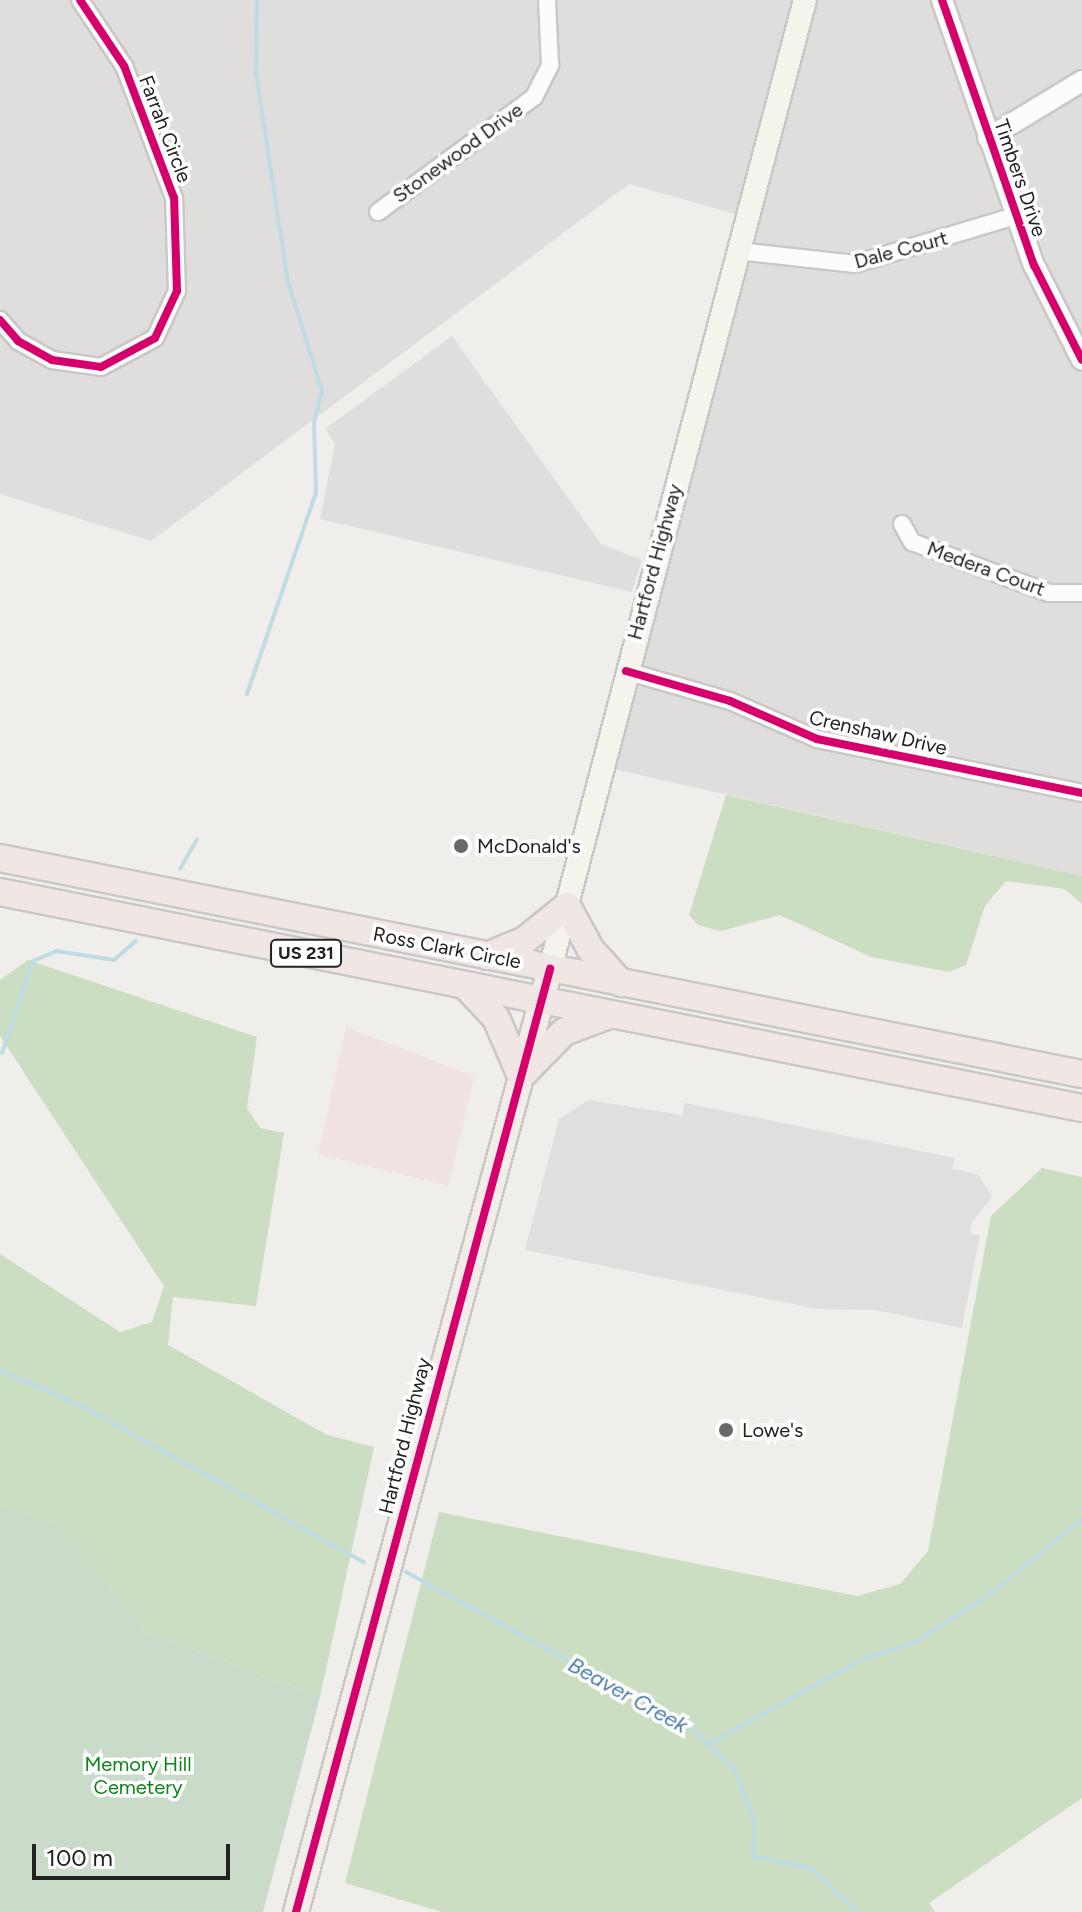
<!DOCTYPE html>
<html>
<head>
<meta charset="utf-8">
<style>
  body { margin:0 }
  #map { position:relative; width:1082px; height:1912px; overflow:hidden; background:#f0eeeb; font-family:Figtree,sans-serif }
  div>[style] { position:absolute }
  .residential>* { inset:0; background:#dfdedc }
  .commercial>* { inset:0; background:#f1e3e1 }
  .forest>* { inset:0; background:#cbdec1 }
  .cemetery>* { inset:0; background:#cadbca }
  .parking>* { inset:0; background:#e0dfde }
  .stream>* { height:4px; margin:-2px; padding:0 2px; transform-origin:2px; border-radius:2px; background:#bfdbe3 }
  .roads { filter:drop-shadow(2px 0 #c9c8c7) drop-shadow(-2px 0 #c9c8c7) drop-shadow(0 2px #c9c8c7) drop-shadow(0 -2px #c9c8c7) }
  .minor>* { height:16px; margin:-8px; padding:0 8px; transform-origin:8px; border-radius:8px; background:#fdfcfc }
  .tertiary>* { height:20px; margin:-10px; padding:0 10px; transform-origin:10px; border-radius:10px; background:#fdfcfc }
  .secondary>* { height:22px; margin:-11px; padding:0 11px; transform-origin:11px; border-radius:11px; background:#f4f4ed }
  .primary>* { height:24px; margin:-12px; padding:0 12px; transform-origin:12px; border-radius:12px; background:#f3ede7 }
  .trunk>* { height:26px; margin:-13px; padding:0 13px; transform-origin:13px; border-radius:13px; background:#f0e6e4 }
  .cycleway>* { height:8px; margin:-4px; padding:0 4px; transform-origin:4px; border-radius:4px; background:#d6006c }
  .dots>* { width:22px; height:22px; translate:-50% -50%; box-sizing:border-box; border:4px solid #fff; border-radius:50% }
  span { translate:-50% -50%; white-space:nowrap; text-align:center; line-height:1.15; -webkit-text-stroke:7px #fff; paint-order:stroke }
  .shield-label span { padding:2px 6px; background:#fff; border:2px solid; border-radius:6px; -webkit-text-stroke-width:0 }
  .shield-label { font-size:18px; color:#222; font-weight:700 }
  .street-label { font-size:20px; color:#222 }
  .poi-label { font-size:20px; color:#222 }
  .left { translate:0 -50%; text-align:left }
  .park-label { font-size:20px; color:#0c8416 }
  .water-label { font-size:22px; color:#4a7aab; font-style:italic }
  .scale { position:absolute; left:32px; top:1844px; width:198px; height:36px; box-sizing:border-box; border:4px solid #222; border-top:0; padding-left:10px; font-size:24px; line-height:28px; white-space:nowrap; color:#222; -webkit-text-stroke:6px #fff; paint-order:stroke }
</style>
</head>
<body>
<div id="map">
  <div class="residential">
    <div style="clip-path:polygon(0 0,792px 0,735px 214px,629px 184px,151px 541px,0 494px)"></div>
    <div style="clip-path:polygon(818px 0,934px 0,1082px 374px,1082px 876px,614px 769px)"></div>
    <div style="clip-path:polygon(951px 0,1082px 0,1082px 70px,994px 124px)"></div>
    <div style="clip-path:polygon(1082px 90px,1082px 345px,1002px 155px,1010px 138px)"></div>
    <div style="clip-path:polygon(452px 336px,601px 544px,642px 560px,632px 592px,320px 519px,335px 444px,325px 429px)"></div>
  </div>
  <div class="commercial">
    <div style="clip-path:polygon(346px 1027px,474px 1076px,449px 1186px,318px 1154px)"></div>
  </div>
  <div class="forest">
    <div style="clip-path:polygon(726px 795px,1082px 876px,1082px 904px,1065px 889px,1006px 881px,985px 906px,966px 965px,949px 972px,871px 957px,780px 915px,721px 931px,698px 925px,689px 915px)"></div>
    <div style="clip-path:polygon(28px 960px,257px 1037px,247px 1108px,260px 1128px,284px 1133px,256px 1306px,173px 1297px,168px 1345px,327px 1435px,374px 1447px,320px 1697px,147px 1632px,58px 1527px,0 1506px,0 1254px,120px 1332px,152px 1322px,164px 1286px,0 1036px,0 980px)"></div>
    <div style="clip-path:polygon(1042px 1168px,1082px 1177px,1082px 1798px,929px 1903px,935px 1912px,442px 1912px,345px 1883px,439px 1512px,857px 1596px,900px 1584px,928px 1551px,991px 1216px)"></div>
  </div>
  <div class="cemetery">
    <div style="clip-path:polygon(0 1506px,58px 1526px,147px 1632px,320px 1697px,263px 1912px,0 1912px)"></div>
  </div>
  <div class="parking">
    <div style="clip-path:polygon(589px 1100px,682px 1115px,685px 1103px,955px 1158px,952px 1169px,978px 1174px,992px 1197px,971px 1224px,970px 1234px,980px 1235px,962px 1328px,876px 1310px,818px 1309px,525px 1250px,559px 1119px)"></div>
  </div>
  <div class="stream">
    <div style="left:247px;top:694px;width:213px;rotate:-71.1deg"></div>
    <div style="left:316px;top:493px;width:70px;rotate:-91.6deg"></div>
    <div style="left:314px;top:423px;width:33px;rotate:-76deg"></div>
    <div style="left:322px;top:391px;width:114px;rotate:-107.3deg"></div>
    <div style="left:288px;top:282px;width:212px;rotate:-98.7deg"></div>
    <div style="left:256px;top:72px;width:72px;rotate:-89.2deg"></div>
    <div style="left:180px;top:869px;width:34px;rotate:-60deg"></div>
    <div style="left:2px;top:1053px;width:97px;rotate:-71.4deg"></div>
    <div style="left:33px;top:961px;width:25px;rotate:-23deg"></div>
    <div style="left:56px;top:951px;width:59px;rotate:8.8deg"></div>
    <div style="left:114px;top:960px;width:29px;rotate:-41deg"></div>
    <div style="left:0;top:1370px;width:90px;rotate:23.7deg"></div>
    <div style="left:82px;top:1406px;width:322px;rotate:29deg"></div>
    <div style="left:406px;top:1572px;width:322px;rotate:28.6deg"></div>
    <div style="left:689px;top:1726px;width:64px;rotate:43.7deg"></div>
    <div style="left:735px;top:1770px;width:58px;rotate:69.7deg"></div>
    <div style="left:755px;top:1824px;width:32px;rotate:95deg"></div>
    <div style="left:752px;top:1856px;width:60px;rotate:11.5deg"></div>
    <div style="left:811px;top:1868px;width:64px;rotate:43.7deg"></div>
    <div style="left:707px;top:1745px;width:178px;rotate:-28.9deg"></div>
    <div style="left:863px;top:1659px;width:52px;rotate:-17.7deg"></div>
    <div style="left:913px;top:1643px;width:84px;rotate:-31.8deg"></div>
    <div style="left:984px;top:1599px;width:127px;rotate:-39.2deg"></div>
  </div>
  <div class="roads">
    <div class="minor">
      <div style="left:378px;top:212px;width:194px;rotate:-36.4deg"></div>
      <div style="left:534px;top:97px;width:36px;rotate:-63deg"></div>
      <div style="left:550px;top:65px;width:65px;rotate:-92.6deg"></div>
      <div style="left:738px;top:251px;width:118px;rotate:6.3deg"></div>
      <div style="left:855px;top:264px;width:167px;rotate:-16.7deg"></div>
      <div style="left:0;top:320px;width:28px;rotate:49deg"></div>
      <div style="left:18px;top:341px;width:39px;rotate:29deg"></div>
      <div style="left:52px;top:360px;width:49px;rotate:8.1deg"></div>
      <div style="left:101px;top:367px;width:61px;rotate:-28.2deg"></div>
      <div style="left:155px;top:338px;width:52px;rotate:-64.9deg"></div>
      <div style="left:177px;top:291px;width:93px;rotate:-91.8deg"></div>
      <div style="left:174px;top:198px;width:141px;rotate:-110.7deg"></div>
      <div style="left:124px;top:66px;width:79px;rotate:-123.7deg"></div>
      <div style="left:902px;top:524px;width:21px;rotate:61deg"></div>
      <div style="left:912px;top:542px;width:146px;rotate:20.4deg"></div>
      <div style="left:1049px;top:593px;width:33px"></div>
      <div style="left:626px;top:671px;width:108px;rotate:16.1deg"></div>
      <div style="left:730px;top:701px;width:95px;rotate:23.6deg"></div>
      <div style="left:817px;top:739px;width:270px;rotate:11.5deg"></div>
    </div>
    <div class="tertiary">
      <div style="left:942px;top:0;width:281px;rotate:70.9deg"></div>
      <div style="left:1034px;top:265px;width:106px;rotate:63.2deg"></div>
      <div style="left:988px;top:138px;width:110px;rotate:-31.2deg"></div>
    </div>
    <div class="secondary">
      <div style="left:550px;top:969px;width:1002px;rotate:-75.26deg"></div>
    </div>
    <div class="primary">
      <div style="left:296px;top:1912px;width:977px;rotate:-74.92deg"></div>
    </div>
    <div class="trunk">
      <div style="left:0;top:858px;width:1103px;rotate:11.29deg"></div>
      <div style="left:0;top:892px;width:1103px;rotate:11.29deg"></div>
      <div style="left:487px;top:956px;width:41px;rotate:-22.8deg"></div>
      <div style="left:525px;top:940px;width:54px;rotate:-39deg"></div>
      <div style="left:567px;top:906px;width:50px;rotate:61.4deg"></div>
      <div style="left:591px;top:950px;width:45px;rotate:47.7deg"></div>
      <div style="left:465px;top:985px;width:45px;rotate:46.8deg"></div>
      <div style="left:496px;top:1018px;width:63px;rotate:66.7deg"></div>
      <div style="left:521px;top:1076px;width:62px;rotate:-45.7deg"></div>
      <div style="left:564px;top:1032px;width:48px;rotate:-20.7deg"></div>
    </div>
  </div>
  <div class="cycleway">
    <div style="left:942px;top:0;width:281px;rotate:70.9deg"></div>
    <div style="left:1034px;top:265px;width:106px;rotate:63.2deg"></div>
    <div style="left:0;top:320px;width:28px;rotate:49deg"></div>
    <div style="left:18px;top:341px;width:39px;rotate:29deg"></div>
    <div style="left:52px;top:360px;width:49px;rotate:8.1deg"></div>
    <div style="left:101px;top:367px;width:61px;rotate:-28.2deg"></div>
    <div style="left:155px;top:338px;width:52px;rotate:-64.9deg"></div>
    <div style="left:177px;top:291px;width:93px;rotate:-91.8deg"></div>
    <div style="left:174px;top:198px;width:141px;rotate:-110.7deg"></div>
    <div style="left:124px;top:66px;width:79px;rotate:-123.7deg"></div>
    <div style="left:626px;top:671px;width:108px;rotate:16.1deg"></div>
    <div style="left:730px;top:701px;width:95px;rotate:23.6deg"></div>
    <div style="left:817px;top:739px;width:270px;rotate:11.5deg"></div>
    <div style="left:296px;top:1912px;width:977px;rotate:-74.92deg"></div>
  </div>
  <div class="dots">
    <div style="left:461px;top:846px;background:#6a6968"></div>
    <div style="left:726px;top:1430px;background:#6a6968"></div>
  </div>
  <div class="shield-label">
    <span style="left:306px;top:953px">US 231</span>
  </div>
  <div class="street-label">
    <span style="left:165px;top:129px;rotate:69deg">Farrah Circle</span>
    <span style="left:458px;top:153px;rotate:-36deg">Stonewood Drive</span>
    <span style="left:1020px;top:178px;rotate:71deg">Timbers Drive</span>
    <span style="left:901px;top:250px;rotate:-15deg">Dale Court</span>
    <span style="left:655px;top:562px;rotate:-75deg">Hartford Highway</span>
    <span style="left:986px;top:569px;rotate:20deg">Medera Court</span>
    <span style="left:878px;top:733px;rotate:13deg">Crenshaw Drive</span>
    <span style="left:447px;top:948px;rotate:11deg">Ross Clark Circle</span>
    <span style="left:405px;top:1436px;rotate:-76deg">Hartford Highway</span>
  </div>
  <div class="poi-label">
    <span class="left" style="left:477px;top:846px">McDonald's</span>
    <span class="left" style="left:742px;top:1430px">Lowe's</span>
  </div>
  <div class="park-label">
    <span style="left:138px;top:1776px">Memory Hill<br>Cemetery</span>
  </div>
  <div class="water-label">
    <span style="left:628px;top:1695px;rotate:29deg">Beaver Creek</span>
  </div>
  <div class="scale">100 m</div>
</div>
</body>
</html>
